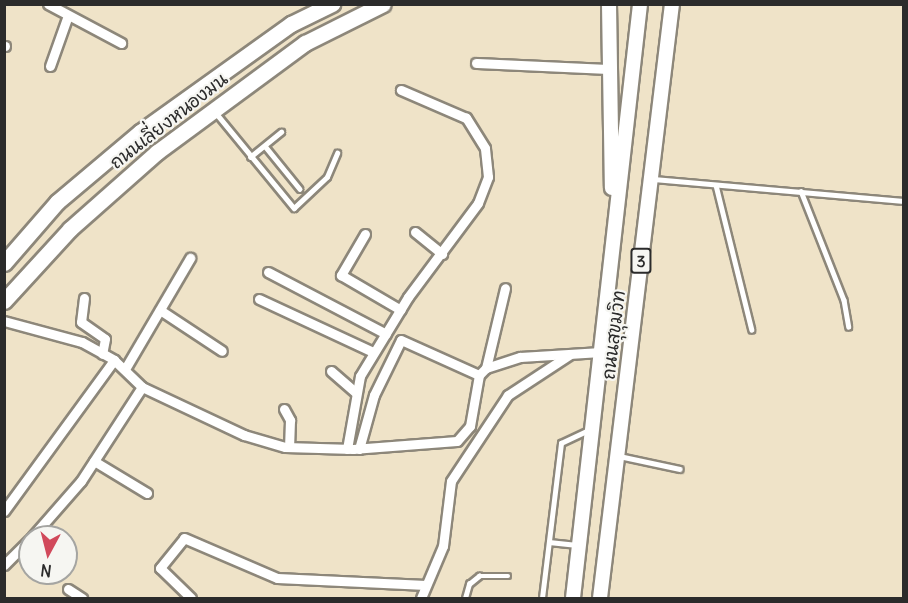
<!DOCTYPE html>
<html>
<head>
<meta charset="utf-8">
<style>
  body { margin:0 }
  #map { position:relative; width:908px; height:603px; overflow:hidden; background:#efe3c8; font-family:Delius,"Playpen Sans Thai",sans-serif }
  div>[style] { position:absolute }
  .roads { filter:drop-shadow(2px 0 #8d877a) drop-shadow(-2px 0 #8d877a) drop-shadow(0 2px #8d877a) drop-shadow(0 -2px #8d877a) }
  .service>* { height:4.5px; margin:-2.25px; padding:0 2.25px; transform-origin:2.25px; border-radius:2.25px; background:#fff }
  .minor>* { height:9px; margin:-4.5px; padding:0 4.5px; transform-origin:4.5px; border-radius:4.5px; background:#fff }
  .primary>* { height:14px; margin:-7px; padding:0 7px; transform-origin:7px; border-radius:7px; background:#fff }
  .trunk>* { height:15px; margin:-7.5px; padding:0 7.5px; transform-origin:7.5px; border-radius:7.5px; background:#fff }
  span { translate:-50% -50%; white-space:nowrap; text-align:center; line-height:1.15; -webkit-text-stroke:4.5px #f6f6f2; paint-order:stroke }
  .shield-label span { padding:2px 4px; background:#f6f6f2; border:2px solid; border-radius:4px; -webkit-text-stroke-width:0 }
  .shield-label { font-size:16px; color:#2b2b2b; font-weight:700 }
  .street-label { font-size:18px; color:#2b2b2b }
  .frame { position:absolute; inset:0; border:6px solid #2b2b2b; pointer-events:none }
  .north { position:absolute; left:18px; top:525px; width:60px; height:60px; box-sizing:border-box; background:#f6f6f2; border:2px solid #a5a5a2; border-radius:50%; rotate:187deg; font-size:16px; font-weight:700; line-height:24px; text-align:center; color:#2b2b2b }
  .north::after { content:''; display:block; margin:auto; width:21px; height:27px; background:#d1495b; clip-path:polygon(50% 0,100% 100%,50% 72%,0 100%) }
</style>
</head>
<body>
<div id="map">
  <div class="roads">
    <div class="service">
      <div style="left:216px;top:113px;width:123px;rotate:50.6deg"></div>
      <div style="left:294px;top:208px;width:45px;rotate:-43.2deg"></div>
      <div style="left:327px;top:177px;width:26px;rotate:-67deg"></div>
      <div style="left:265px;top:146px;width:55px;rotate:50.9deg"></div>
      <div style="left:250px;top:157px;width:40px;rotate:-39deg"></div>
      <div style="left:653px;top:179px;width:252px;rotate:5deg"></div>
      <div style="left:716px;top:185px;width:149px;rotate:76.1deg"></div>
      <div style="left:801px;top:191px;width:117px;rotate:68.5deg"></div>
      <div style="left:844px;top:300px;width:27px;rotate:80deg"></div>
      <div style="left:619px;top:456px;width:62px;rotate:12deg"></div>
      <div style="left:549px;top:542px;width:28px;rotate:6deg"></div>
      <div style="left:465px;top:598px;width:15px;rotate:-74deg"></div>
      <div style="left:469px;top:584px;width:13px;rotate:-39deg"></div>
      <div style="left:479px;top:576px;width:29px"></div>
      <div style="left:542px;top:598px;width:156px;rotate:-83deg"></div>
      <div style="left:561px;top:443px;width:33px;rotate:-25deg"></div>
    </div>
    <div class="minor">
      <div style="left:48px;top:4px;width:83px;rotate:28.1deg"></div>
      <div style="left:4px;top:46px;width:1px"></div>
      <div style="left:476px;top:63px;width:133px;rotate:2.6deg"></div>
      <div style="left:50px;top:66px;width:51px;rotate:-70.5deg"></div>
      <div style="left:415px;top:232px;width:35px;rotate:39deg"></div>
      <div style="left:365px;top:234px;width:48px;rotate:120.3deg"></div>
      <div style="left:341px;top:275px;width:69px;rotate:30.3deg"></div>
      <div style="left:268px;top:272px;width:133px;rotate:27.7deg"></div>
      <div style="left:84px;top:298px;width:24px;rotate:97deg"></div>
      <div style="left:81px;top:322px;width:29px;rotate:35deg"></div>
      <div style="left:105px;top:339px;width:15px;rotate:101deg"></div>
      <div style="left:259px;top:299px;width:126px;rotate:24.9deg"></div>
      <div style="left:160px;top:310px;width:74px;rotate:33.5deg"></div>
      <div style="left:4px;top:321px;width:81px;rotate:15.1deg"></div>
      <div style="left:82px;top:342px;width:37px;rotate:29deg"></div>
      <div style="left:114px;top:360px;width:39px;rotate:44deg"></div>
      <div style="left:142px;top:387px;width:113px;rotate:25.2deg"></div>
      <div style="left:244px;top:435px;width:43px;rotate:16.3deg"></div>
      <div style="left:285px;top:447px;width:68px;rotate:1.7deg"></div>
      <div style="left:353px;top:449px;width:104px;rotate:-4.4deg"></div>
      <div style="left:457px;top:441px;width:20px;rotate:-49deg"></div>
      <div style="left:470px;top:426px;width:52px;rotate:-80deg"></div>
      <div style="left:479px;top:375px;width:10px;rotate:-45deg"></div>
      <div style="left:486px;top:368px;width:36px;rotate:-18deg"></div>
      <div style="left:520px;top:357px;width:81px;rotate:-3.5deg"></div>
      <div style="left:486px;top:368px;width:82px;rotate:-76.6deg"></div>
      <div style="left:125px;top:369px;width:129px;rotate:-59.6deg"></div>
      <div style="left:331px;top:371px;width:32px;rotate:41deg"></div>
      <div style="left:284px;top:409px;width:13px;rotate:61deg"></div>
      <div style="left:290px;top:420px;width:27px;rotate:92deg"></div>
      <div style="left:347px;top:449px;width:74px;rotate:-79.9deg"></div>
      <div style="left:360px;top:376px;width:92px;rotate:-58.7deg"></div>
      <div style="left:408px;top:297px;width:117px;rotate:-53.3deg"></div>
      <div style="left:478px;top:203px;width:28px;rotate:-69deg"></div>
      <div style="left:488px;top:177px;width:29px;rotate:-96deg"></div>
      <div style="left:485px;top:148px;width:36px;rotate:-122deg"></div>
      <div style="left:466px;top:118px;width:71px;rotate:-156.7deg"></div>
      <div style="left:359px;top:449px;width:56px;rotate:-74.5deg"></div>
      <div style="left:374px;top:395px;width:61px;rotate:-63.9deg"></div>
      <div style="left:401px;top:340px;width:85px;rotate:24.2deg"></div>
      <div style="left:94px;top:461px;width:62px;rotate:31.1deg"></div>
      <div style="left:4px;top:511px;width:187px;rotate:-53.9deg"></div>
      <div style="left:32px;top:537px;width:74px;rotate:-48.8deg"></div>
      <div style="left:81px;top:481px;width:112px;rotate:-57deg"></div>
      <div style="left:4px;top:565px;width:37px;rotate:-45deg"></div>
      <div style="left:68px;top:589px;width:17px;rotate:33deg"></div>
      <div style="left:191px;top:598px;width:43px;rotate:-135.9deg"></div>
      <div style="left:160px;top:568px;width:38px;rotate:-51deg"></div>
      <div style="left:184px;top:538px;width:101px;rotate:23.3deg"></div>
      <div style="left:277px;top:578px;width:149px;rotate:2.7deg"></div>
      <div style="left:421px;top:598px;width:56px;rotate:-67.1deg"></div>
      <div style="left:443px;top:546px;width:65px;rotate:-83deg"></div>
      <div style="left:451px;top:481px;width:103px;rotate:-56.5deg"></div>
      <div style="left:508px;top:395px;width:73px;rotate:-33.3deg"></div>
    </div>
    <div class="primary">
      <div style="left:609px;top:4px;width:184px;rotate:89.1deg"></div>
      <div style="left:573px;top:598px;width:598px;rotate:-83.56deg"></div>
      <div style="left:600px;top:598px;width:598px;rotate:-83.09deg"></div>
    </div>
    <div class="trunk">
      <div style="left:4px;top:263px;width:81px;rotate:-49deg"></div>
      <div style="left:57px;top:202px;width:109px;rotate:-40.1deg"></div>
      <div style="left:140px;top:132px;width:186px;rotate:-35.6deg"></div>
      <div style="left:291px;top:24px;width:46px;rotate:-26deg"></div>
      <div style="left:4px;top:301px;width:98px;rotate:-47.5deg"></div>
      <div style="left:70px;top:229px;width:116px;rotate:-41.5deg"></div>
      <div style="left:157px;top:152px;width:184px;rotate:-36.4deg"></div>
      <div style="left:305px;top:43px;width:87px;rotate:-26.6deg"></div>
    </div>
  </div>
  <div class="shield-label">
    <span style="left:641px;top:261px">3</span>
  </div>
  <div class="street-label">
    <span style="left:169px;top:121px;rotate:-38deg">ถนนเลี่ยงหนองมน</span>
    <span style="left:614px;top:335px;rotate:-83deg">ถนนสุขุมวิท</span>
  </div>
  <div class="frame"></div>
  <div class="north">N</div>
</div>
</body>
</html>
